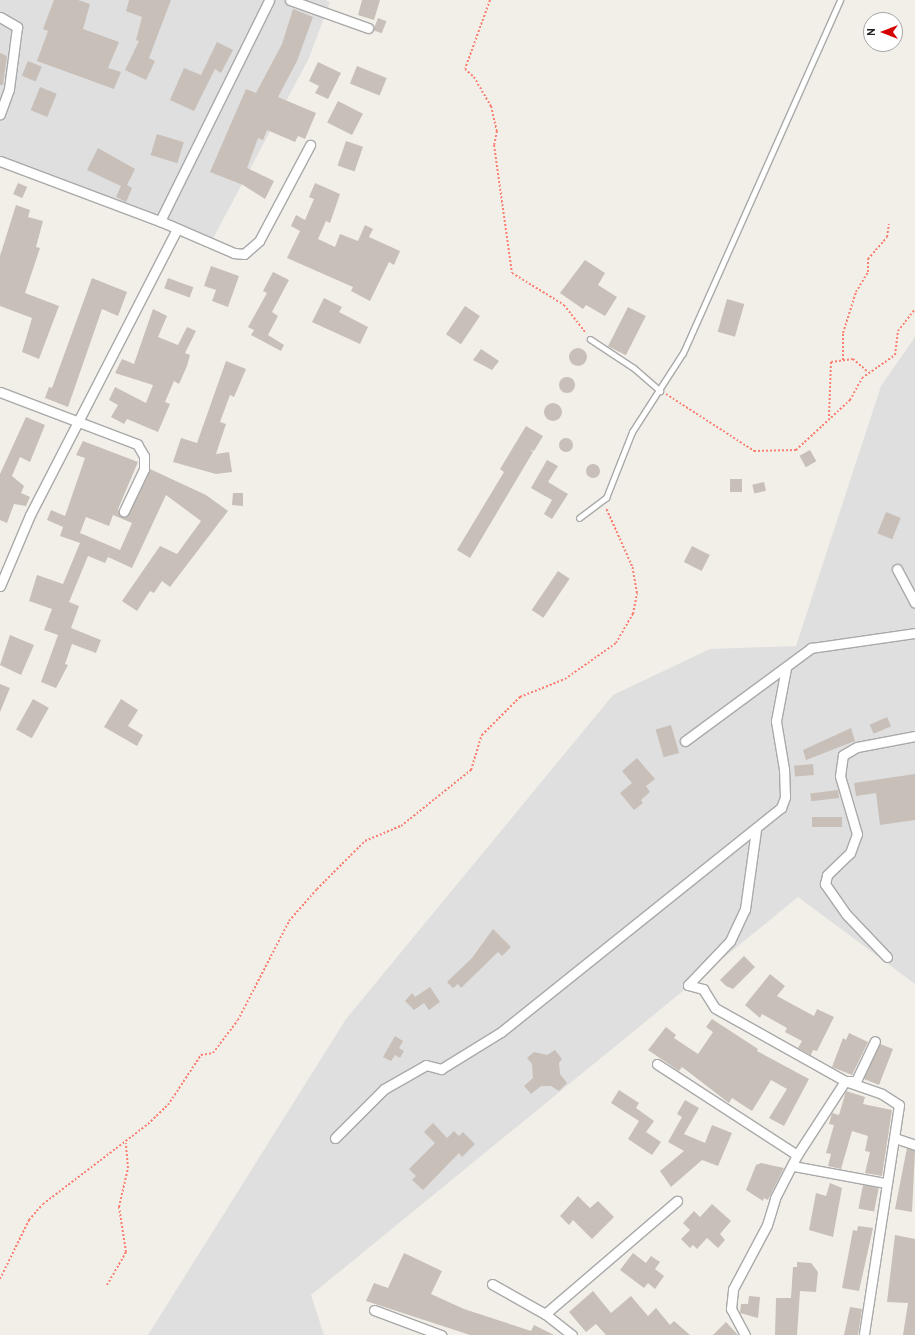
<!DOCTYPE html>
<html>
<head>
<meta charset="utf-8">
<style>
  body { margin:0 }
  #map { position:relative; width:915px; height:1335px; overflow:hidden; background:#f2efe9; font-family:Overpass,sans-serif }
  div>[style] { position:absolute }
  .residential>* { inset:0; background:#e0dfdf }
  .building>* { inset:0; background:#c7bfb8; transform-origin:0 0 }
  .round { border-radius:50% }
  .path>* { height:2px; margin-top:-1px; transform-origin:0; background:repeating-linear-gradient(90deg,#fa8072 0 2px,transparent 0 4px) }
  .roads { filter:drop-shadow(1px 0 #a9a9a9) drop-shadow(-1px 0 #a9a9a9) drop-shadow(0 1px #a9a9a9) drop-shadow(0 -1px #a9a9a9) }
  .service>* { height:4.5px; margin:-2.25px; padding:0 2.25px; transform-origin:2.25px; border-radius:2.25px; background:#fff }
  .minor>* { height:9px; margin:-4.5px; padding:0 4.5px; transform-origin:4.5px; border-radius:4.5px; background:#fff }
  span { translate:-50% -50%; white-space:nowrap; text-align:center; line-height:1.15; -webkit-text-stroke:3px #fff; paint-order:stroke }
  .north { position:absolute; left:863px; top:12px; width:40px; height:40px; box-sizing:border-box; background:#fff; border:1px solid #a7a7a7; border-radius:50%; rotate:270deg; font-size:11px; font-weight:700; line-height:16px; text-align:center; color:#222 }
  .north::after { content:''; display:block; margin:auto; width:14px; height:18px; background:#d40000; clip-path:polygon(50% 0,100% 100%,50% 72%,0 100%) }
</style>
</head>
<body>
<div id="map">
  <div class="residential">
    <div style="clip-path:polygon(0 0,325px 0,330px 2px,309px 58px,209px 246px,0 167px)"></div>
    <div style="clip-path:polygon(915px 337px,915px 984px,798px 897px,311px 1295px,324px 1335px,148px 1335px,346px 1019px,613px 695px,710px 649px,796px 646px,881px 386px)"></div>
  </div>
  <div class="building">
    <div style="clip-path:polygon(54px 0,78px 0,90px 4px,83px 29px,119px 42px,108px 68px,121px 72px,114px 89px,37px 61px,48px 31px,43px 29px)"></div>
    <div style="clip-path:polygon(129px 0,171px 0,149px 58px,155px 61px,146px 80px,125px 70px,139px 41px,136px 40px,142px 17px,126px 11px)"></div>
    <div style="clip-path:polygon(362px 0,380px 0,374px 20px,358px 15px)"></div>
    <div style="clip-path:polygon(293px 9px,313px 17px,297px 61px,278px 97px,316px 113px,305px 139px,298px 136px,295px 142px,267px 130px,263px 140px,258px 138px,247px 168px,274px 181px,265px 199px,243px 185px,210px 172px,246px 89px,256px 93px,282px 44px)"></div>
    <div style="left:378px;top:18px;width:9px;height:13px;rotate:21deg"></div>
    <div style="clip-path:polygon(217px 42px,233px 50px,221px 73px,215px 69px,194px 111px,170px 100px,184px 68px,201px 75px)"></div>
    <div style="clip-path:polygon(0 53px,7px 56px,3px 85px,0 85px)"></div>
    <div style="left:28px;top:61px;width:15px;height:16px;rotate:23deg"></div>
    <div style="clip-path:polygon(318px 62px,341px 73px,328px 99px,315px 93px,319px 86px,309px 81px)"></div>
    <div style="left:357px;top:66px;width:32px;height:19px;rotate:22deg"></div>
    <div style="left:40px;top:87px;width:18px;height:25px;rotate:22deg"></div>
    <div style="left:338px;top:101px;width:28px;height:24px;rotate:27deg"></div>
    <div style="left:157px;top:134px;width:28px;height:22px;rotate:17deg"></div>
    <div style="left:346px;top:141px;width:18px;height:26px;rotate:19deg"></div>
    <div style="clip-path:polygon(98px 148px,135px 169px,127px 185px,132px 188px,126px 202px,116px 197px,121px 186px,87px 170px)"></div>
    <div style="left:18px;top:183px;width:10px;height:12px;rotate:24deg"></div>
    <div style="clip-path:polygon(315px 183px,340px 194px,330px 223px,326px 221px,318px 239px,335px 247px,340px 234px,358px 241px,365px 225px,373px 229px,369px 237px,400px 251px,394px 265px,389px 262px,370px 301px,351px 291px,353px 287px,287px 258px,300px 231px,291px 226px,296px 215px,305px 220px,314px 199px,309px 197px)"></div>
    <div style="clip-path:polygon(16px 205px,30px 210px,28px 217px,43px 221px,36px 247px,40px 248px,25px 293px,59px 306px,39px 359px,22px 352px,32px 318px,0 306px,0 256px)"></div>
    <div style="clip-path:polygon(585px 260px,605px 273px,598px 285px,617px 297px,605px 316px,586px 305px,583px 309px,560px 293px)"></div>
    <div style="clip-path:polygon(211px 266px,239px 276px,228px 307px,212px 301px,216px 290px,204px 286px)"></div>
    <div style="clip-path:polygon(273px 272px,289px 280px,272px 312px,278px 316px,268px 335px,284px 345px,281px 351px,251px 335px,254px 330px,248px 327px,267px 293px,263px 291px)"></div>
    <div style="clip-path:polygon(92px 278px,127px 292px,118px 316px,102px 309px,68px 407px,45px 398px,49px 387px,52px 388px)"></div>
    <div style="left:168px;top:278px;width:27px;height:11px;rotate:20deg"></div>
    <div style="clip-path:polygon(324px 298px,342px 307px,339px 312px,368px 327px,360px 344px,312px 322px)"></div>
    <div style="left:727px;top:299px;width:18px;height:34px;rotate:16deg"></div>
    <div style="left:465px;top:306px;width:18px;height:34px;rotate:34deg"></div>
    <div style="left:628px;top:307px;width:20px;height:44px;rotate:27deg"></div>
    <div style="clip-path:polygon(153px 309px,167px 316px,158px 337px,178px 345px,187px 327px,196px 331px,185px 353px,190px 355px,187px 366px,179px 384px,174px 381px,165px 402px,170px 404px,158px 432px,127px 419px,124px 424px,111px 417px,118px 405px,109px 400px,115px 387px,146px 403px,153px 385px,115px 373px,122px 359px,134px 364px)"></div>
    <div class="round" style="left:569px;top:348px;width:18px;height:18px"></div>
    <div style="clip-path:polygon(481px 349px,499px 361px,492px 370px,473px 360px)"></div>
    <div style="clip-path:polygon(226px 361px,246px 369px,234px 397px,230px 395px,220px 422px,226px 424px,216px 454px,229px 452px,232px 472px,216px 474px,173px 462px,181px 438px,197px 443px)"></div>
    <div class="round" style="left:559px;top:377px;width:16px;height:16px"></div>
    <div class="round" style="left:544px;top:403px;width:18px;height:18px"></div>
    <div style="clip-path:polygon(26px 417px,45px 425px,30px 462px,20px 457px,12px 476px,24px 486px,21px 493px,30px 497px,26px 506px,14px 504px,7px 523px,0 520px,0 474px)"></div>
    <div style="clip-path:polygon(526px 426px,543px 436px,534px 451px,530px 450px,533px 452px,470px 558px,457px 550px,504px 472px,500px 469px)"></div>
    <div class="round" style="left:559px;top:438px;width:14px;height:14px"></div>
    <div style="clip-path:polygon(evenodd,83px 441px,138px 462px,118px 509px,122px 517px,129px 514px,150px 469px,206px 495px,228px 511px,170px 587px,162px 581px,154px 593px,150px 591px,137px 611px,122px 601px,160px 546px,177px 554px,201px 521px,166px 495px,132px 568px,108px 557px,105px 563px,88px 556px,69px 602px,79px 606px,71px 628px,101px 640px,96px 653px,72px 644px,65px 664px,68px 665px,56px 688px,41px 682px,58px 635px,44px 630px,52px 609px,29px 601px,37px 575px,63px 584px,80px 543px,60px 536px,63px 527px,47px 520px,51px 510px,65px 516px,85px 458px,76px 455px,83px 441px,113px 515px,132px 523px,120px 550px,80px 533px,86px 517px,109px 526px,113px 515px)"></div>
    <div style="left:810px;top:450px;width:13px;height:12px;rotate:61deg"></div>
    <div style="clip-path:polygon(547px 460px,558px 466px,548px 482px,568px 494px,552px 519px,544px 514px,552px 500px,531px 488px)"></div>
    <div class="round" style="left:586px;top:464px;width:14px;height:14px"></div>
    <div style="left:730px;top:479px;width:12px;height:13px"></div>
    <div style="left:764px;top:482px;width:9px;height:12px;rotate:77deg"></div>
    <div style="clip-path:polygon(233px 493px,243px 493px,243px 506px,232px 505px)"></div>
    <div style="left:886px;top:512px;width:16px;height:23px;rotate:22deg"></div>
    <div style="left:692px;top:546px;width:20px;height:18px;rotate:27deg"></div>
    <div style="left:558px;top:571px;width:14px;height:47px;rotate:34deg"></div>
    <div style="clip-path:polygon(10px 635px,34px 645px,21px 675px,0 665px)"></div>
    <div style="clip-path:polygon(0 684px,10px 688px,0 712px)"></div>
    <div style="left:33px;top:699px;width:18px;height:35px;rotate:29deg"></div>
    <div style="clip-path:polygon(121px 699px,138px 710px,128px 726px,143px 735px,137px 746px,104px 727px)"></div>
    <div style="left:887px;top:717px;width:10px;height:19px;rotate:66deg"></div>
    <div style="left:671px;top:725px;width:29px;height:16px;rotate:74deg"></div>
    <div style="clip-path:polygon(851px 728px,855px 741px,806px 760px,803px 750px)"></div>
    <div style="clip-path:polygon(637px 758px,655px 779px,646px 786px,650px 792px,641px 800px,643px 803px,634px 810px,620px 793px,632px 783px,622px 771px)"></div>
    <div style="left:813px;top:764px;width:11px;height:19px;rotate:85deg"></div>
    <div style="clip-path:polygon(915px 774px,915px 820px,880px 825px,876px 793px,856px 796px,854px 783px)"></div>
    <div style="left:838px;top:790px;width:8px;height:28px;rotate:83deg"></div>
    <div style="left:842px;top:817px;width:10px;height:30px;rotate:90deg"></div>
    <div style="clip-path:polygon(493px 929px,511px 947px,502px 956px,498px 952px,461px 988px,458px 984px,453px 988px,447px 982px,472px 958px)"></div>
    <div style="clip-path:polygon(744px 956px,755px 967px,733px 989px,726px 986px,720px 980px)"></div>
    <div style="clip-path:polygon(770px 974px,785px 986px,777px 996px,814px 1016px,817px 1009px,834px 1017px,817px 1051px,813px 1050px,811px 1055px,798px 1048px,802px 1041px,785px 1032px,787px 1028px,762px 1014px,760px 1018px,745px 1005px)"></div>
    <div style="clip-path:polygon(430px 987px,440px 1002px,429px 1010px,424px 1003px,414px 1010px,405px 1001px,412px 993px,415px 997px)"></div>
    <div style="clip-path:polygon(712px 1019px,758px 1049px,757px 1051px,809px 1079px,784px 1126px,769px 1118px,787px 1089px,771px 1080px,752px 1111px,732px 1098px,729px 1103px,682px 1067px,679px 1071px,648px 1050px,666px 1027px,676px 1035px,674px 1038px,698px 1054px,713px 1032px,706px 1027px)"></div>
    <div style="clip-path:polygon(849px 1033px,868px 1042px,852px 1075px,832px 1067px,843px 1038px,846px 1040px)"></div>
    <div style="clip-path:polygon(395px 1036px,403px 1041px,399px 1048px,404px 1051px,400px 1058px,395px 1055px,391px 1061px,383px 1057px)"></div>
    <div style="clip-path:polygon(880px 1044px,893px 1049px,879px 1085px,864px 1079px)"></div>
    <div style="clip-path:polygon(555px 1050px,562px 1059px,559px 1063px,560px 1074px,567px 1083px,559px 1091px,551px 1086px,541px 1086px,531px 1094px,524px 1086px,533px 1078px,532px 1064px,527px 1058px,534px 1052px,547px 1055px)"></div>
    <div style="clip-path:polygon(619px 1090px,639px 1103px,636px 1108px,654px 1121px,646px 1132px,661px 1142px,652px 1155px,628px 1139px,639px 1121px,611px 1103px)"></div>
    <div style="clip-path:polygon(846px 1091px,865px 1097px,863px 1104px,892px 1110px,882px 1176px,865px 1173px,870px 1152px,865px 1151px,868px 1136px,852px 1131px,841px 1169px,828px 1166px,831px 1154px,826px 1153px,834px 1125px,829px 1124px,832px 1113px,839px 1115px)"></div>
    <div style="clip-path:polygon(685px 1100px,699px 1108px,684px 1134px,705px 1143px,712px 1125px,732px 1133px,718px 1166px,702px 1160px,671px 1187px,660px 1171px,684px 1151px,668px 1142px,682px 1117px,677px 1114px)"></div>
    <div style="clip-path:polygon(433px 1123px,447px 1138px,454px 1131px,459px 1136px,463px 1132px,475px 1144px,462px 1157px,459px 1153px,423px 1190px,412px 1180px,416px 1176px,409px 1169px,435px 1143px,424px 1132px)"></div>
    <div style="clip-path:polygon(907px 1148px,915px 1151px,912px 1212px,895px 1209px)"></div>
    <div style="clip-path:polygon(761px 1163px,784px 1168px,768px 1200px,764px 1198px,763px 1201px,746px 1190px,756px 1165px)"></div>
    <div style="clip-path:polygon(830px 1183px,842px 1188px,833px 1237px,809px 1230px,816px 1193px,826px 1196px)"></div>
    <div style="left:863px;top:1185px;width:16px;height:24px;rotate:11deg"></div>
    <div style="clip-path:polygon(578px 1196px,590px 1208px,598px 1201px,614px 1217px,592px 1239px,573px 1220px,569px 1225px,560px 1216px)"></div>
    <div style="clip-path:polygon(712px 1204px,731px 1221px,720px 1234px,725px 1240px,718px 1248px,707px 1238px,697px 1249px,693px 1245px,690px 1248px,681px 1239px,690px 1230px,683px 1223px,694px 1211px,700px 1217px)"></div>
    <div style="clip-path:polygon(858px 1226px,873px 1228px,859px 1291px,842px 1288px,853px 1230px,857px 1231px)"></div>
    <div style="clip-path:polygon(895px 1235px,915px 1239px,915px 1335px,903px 1335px,908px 1303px,887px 1302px)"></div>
    <div style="clip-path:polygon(404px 1253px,442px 1271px,431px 1294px,464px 1309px,531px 1331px,534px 1325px,554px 1335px,470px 1335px,366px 1301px,374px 1283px,388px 1288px)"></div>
    <div style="clip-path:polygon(633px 1253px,646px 1263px,651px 1256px,660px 1262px,655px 1269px,664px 1276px,655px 1289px,648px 1283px,644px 1288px,620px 1270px)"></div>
    <div style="clip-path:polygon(797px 1262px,811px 1263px,818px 1272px,816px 1292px,800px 1291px,797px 1335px,775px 1335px,776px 1298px,791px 1298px,793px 1267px,797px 1267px)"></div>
    <div style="clip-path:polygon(593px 1291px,611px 1313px,631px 1296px,648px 1316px,656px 1308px,670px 1325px,674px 1321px,690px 1335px,606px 1335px,596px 1324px,586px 1332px,569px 1312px)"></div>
    <div style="clip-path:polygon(749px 1296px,760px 1297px,758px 1318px,740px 1313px,741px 1304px,748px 1304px)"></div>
    <div style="clip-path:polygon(850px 1307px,862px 1309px,858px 1335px,844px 1335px)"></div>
    <div style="clip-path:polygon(726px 1322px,738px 1335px,713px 1335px)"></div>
  </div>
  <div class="path">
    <div style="left:490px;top:0;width:73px;rotate:109.9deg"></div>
    <div style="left:465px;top:69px;width:12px;rotate:42deg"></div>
    <div style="left:474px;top:77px;width:34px;rotate:60deg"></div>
    <div style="left:491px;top:106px;width:26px;rotate:77deg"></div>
    <div style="left:497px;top:131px;width:14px;rotate:102deg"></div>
    <div style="left:494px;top:145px;width:129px;rotate:82deg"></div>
    <div style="left:512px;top:273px;width:61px;rotate:31.6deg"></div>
    <div style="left:564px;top:305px;width:36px;rotate:52deg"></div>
    <div style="left:843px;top:360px;width:27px;rotate:-90deg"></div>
    <div style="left:843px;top:333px;width:43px;rotate:-72.4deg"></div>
    <div style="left:856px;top:292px;width:23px;rotate:-59deg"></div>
    <div style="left:868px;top:272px;width:13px;rotate:-90deg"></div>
    <div style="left:868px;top:259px;width:29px;rotate:-49deg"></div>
    <div style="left:887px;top:237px;width:13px;rotate:-81deg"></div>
    <div style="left:666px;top:394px;width:105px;rotate:32.9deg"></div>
    <div style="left:754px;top:451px;width:42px;rotate:-1.4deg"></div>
    <div style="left:796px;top:450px;width:74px;rotate:-42.8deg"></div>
    <div style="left:850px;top:400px;width:25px;rotate:-61deg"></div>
    <div style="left:862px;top:378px;width:40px;rotate:-34.9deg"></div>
    <div style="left:895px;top:355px;width:24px;rotate:-83deg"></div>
    <div style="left:898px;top:331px;width:28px;rotate:-52deg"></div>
    <div style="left:829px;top:416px;width:54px;rotate:-87.9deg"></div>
    <div style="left:831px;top:362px;width:22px;rotate:-8deg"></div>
    <div style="left:853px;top:359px;width:21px;rotate:41deg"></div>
    <div style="left:0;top:1279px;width:66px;rotate:-63.8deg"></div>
    <div style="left:29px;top:1220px;width:21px;rotate:-49deg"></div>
    <div style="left:43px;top:1204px;width:132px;rotate:-37.3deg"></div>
    <div style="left:148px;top:1124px;width:28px;rotate:-44deg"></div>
    <div style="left:168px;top:1105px;width:60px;rotate:-56.6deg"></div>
    <div style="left:201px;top:1055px;width:12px;rotate:-9deg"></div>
    <div style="left:213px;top:1053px;width:41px;rotate:-52.9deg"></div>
    <div style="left:238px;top:1020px;width:111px;rotate:-62.7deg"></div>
    <div style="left:289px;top:921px;width:43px;rotate:-48.8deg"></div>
    <div style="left:317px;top:889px;width:68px;rotate:-45deg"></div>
    <div style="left:365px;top:841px;width:39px;rotate:-23deg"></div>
    <div style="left:401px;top:826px;width:90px;rotate:-38.7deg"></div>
    <div style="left:471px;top:770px;width:37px;rotate:-73deg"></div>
    <div style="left:482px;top:735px;width:54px;rotate:-45deg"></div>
    <div style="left:520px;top:697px;width:48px;rotate:-21.8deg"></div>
    <div style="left:565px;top:679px;width:62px;rotate:-35.2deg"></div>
    <div style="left:616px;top:643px;width:34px;rotate:-60deg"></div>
    <div style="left:633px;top:614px;width:21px;rotate:-79deg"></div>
    <div style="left:637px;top:593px;width:27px;rotate:-100deg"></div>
    <div style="left:632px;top:566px;width:64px;rotate:-114.1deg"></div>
    <div style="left:107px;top:1285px;width:38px;rotate:-60deg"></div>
    <div style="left:126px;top:1252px;width:46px;rotate:-98.8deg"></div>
    <div style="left:119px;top:1207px;width:40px;rotate:-77deg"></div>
    <div style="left:128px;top:1168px;width:25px;rotate:-95deg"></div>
  </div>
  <div class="roads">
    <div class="service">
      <div style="left:590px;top:339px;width:53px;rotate:33.4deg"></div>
      <div style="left:634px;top:368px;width:35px;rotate:41deg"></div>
      <div style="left:579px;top:518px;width:34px;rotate:-37deg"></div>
      <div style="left:606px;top:498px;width:71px;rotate:-68.5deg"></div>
      <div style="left:632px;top:432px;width:94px;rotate:-57.2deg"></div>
      <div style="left:683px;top:353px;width:386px;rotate:-66deg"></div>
    </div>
    <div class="minor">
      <div style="left:290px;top:0;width:83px;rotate:19.7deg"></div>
      <div style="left:0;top:17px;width:20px;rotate:30deg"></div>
      <div style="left:17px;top:27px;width:63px;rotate:97.4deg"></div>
      <div style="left:9px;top:89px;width:27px;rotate:110deg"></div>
      <div style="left:0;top:161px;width:171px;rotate:20.6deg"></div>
      <div style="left:160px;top:221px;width:81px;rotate:23.4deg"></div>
      <div style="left:234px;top:253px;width:10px;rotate:6deg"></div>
      <div style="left:244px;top:254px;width:20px;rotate:-41deg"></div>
      <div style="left:259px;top:241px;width:109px;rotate:-62deg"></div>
      <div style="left:160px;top:221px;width:246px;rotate:-63.7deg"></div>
      <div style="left:0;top:392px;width:147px;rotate:20.8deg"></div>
      <div style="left:137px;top:444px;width:14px;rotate:60deg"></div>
      <div style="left:144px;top:456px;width:13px;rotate:90deg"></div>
      <div style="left:144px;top:469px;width:47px;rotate:115.5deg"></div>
      <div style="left:897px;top:569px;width:38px;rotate:62deg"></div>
      <div style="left:0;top:586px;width:77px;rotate:-67.1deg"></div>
      <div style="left:30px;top:515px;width:322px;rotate:-62.8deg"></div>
      <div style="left:685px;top:741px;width:157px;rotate:-36.4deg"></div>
      <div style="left:811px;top:648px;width:105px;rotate:-8.2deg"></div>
      <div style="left:887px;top:957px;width:59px;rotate:-133.6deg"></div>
      <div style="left:846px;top:914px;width:37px;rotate:-125deg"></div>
      <div style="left:825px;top:884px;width:9px;rotate:-77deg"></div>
      <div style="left:827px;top:875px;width:32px;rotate:-44deg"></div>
      <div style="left:850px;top:853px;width:20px;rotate:-70deg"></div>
      <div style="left:857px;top:834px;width:60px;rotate:-106.3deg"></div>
      <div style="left:840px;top:776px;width:21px;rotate:-82deg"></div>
      <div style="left:843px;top:755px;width:16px;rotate:-30deg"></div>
      <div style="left:857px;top:747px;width:59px;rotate:-10.7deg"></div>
      <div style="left:688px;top:985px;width:16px;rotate:15deg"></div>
      <div style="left:703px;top:989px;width:22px;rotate:58deg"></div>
      <div style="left:715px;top:1008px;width:149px;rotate:29.3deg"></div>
      <div style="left:845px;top:1081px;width:39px;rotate:19deg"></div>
      <div style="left:882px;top:1094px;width:20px;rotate:33deg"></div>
      <div style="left:899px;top:1105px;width:233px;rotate:98.7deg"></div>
      <div style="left:688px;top:985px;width:61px;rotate:-46.3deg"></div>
      <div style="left:730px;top:941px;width:35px;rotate:-65deg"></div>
      <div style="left:745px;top:909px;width:80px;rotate:-82.1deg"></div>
      <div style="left:657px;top:1064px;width:167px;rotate:33deg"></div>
      <div style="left:335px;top:1138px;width:69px;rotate:-45deg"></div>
      <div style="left:384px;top:1089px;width:48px;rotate:-29.7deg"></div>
      <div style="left:426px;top:1065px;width:16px;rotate:15deg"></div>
      <div style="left:441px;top:1069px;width:70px;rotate:-31.7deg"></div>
      <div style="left:501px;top:1032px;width:359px;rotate:-38.7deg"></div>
      <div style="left:781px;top:808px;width:12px;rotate:-70deg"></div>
      <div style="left:785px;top:797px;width:28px;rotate:-92deg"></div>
      <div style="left:784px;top:769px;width:49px;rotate:-99.5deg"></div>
      <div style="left:776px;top:721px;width:54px;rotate:-79.3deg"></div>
      <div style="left:895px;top:1138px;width:21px;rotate:19deg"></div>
      <div style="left:793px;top:1166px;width:94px;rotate:10.5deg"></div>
      <div style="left:492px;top:1284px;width:61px;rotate:29.5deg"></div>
      <div style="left:374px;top:1310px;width:72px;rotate:20.5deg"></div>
      <div style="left:572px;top:1335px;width:34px;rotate:-142deg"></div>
      <div style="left:545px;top:1314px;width:174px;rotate:-40.6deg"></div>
      <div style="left:745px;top:1335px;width:30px;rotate:-118deg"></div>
      <div style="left:731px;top:1309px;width:20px;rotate:-84deg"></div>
      <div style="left:733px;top:1289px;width:72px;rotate:-62deg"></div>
      <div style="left:767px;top:1225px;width:28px;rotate:-73deg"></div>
      <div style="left:775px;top:1198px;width:48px;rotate:-62.9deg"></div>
      <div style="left:797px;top:1155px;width:88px;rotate:-57deg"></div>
      <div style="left:845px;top:1081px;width:11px"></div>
      <div style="left:856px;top:1081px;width:44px;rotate:-64.6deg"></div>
    </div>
  </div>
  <div class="north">N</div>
</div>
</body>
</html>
